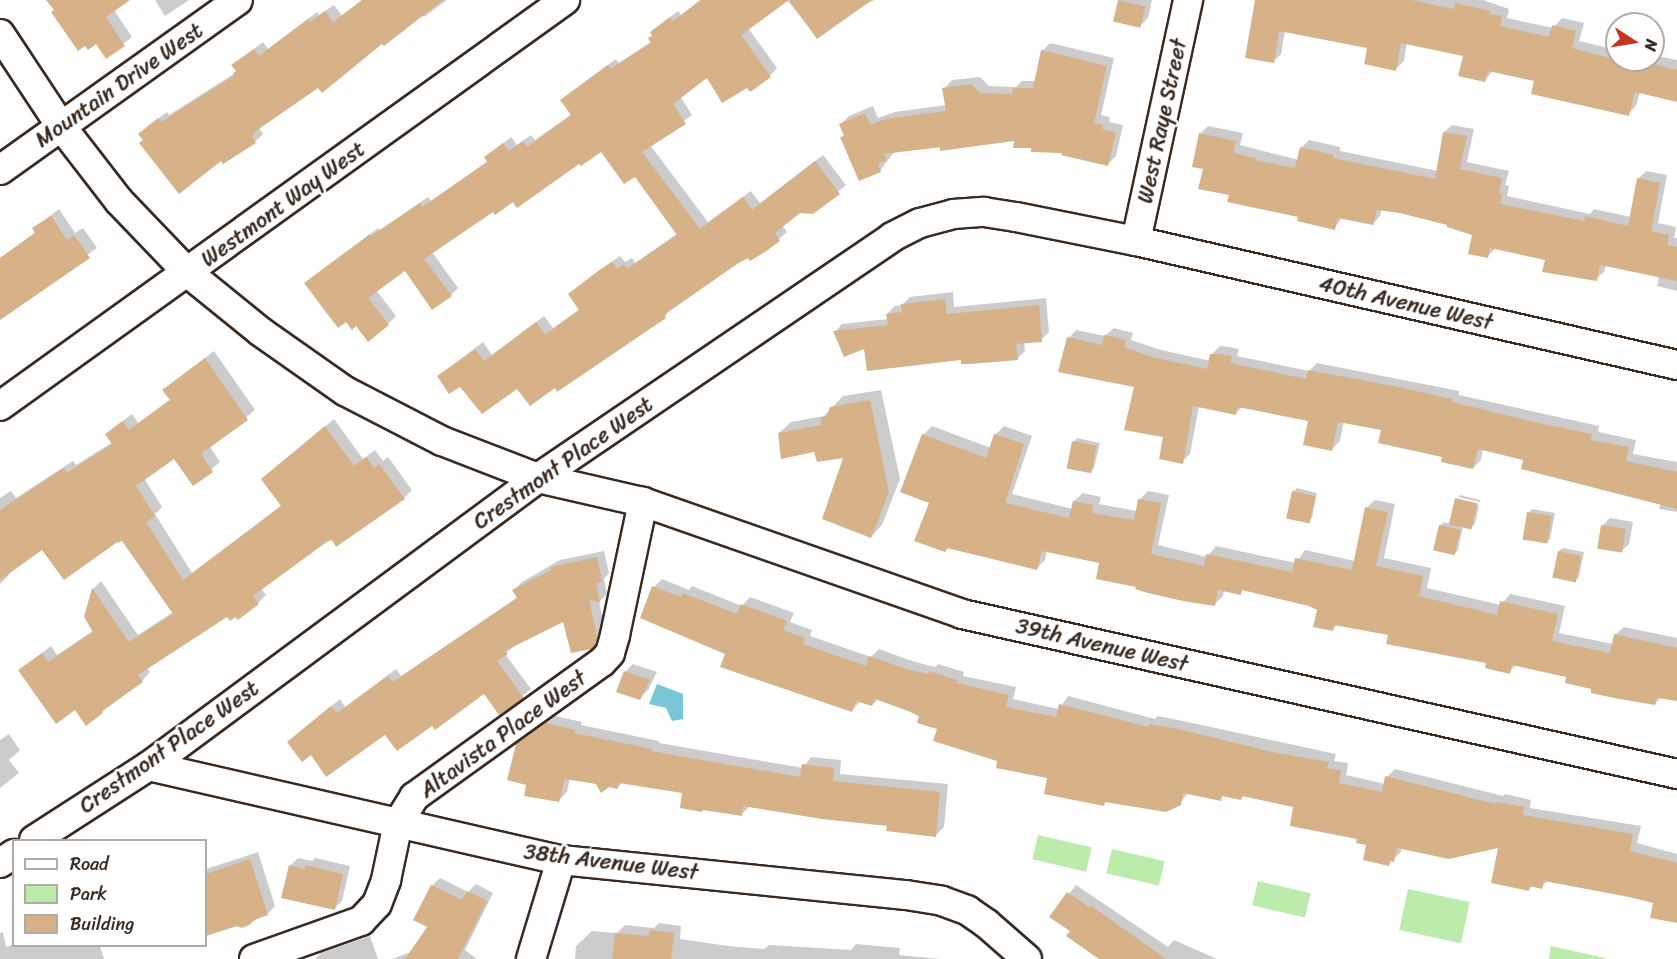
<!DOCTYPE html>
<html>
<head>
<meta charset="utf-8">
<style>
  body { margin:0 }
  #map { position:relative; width:1677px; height:959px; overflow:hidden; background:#fff; font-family:Sriracha,sans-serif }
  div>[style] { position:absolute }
  .green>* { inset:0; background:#bbecac; transform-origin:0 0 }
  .water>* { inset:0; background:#79c6d7 }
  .shadow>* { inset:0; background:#0003 }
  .building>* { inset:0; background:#d7b188; transform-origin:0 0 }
  .roads { filter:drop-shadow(2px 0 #3b2a1e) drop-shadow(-2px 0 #3b2a1e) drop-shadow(0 2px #3b2a1e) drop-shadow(0 -2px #3b2a1e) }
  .minor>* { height:28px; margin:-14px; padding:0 14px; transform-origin:14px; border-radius:14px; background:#fff }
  span { translate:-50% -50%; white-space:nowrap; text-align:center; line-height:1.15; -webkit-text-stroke:5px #fff; paint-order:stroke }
  .street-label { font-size:22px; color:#3b2a1e }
  .legend { position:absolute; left:12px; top:839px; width:195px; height:108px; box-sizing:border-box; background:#fff; border:2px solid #b1aaa5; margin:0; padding:8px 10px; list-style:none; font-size:18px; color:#3b2a1e }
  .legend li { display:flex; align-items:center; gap:12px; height:30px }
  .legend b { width:30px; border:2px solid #b1aaa5 }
  .north { position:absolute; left:1605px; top:12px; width:60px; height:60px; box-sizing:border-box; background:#fff; border:2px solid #b1aaa5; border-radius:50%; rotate:102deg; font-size:16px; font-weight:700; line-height:24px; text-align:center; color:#3b2a1e }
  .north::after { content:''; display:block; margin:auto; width:21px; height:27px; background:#c8321e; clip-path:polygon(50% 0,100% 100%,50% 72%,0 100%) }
</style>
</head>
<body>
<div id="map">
  <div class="green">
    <div style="left:1038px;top:835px;width:55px;height:25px;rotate:13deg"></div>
    <div style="left:1112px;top:849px;width:54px;height:25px;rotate:13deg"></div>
    <div style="left:1258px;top:881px;width:54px;height:25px;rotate:13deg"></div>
    <div style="left:1408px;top:889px;width:63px;height:42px;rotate:12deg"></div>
    <div style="clip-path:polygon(1551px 946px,1605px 958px,1605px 959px,1549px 959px)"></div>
  </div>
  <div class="water">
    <div style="clip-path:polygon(657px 684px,683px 694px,683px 719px,672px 721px,666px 708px,649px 704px)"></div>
  </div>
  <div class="shadow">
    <div style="clip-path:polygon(48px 0,127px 0,114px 10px,132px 37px,106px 57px,96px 42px,86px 44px,79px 49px)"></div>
    <div style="clip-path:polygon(155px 0,189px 0,165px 16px)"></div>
    <div style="clip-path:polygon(362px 0,447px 0,424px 17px,422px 15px,382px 42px,259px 128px,263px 134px,255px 142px,221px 159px,144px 140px,148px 126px,167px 112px,169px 115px,235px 73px,237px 71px,233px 65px,263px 42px,268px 49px,317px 12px,319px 15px,334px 5px,342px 16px)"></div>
    <div style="clip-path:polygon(700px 0,875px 0,859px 7px,817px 37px,787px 0,748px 28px,777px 68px,770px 76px,748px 86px,707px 76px,680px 96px,692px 115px,650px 145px,708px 222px,751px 191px,760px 203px,823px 155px,846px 185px,813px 213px,800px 211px,782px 225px,787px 232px,779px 239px,751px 259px,749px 256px,671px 307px,665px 317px,555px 386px,460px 385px,439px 376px,483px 342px,492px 355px,544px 316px,553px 328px,580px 309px,578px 287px,608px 264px,620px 256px,625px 262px,632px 258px,635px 263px,678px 233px,635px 174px,601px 150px,493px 210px,432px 252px,458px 288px,451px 295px,405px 268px,376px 290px,396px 316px,388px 324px,356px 324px,306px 284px,378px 228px,380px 230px,428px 197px,431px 201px,488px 161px,486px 157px,511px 137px,517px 145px,531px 135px,535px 140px,572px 114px,570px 93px,616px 59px,619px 63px,652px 41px,660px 25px,678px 11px,681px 15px)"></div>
    <div style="clip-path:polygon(1120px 0,1152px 0,1148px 18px,1140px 26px,1115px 20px)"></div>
    <div style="clip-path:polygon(1257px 0,1483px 0,1509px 9px,1507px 18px,1553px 28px,1562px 18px,1584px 23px,1579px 41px,1617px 50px,1617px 60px,1653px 60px,1653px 55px,1677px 60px,1677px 100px,1640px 92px,1636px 106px,1628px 114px,1536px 80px,1493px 71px,1485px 80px,1465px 55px,1407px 42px,1404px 61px,1396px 69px,1369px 47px,1285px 31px,1281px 54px,1273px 62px)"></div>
    <div style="clip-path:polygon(1050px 43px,1114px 58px,1101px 115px,1110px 117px,1109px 122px,1123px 125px,1116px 156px,1108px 164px,1063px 151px,1032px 147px,1015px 140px,894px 152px,880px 171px,842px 137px,845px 135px,841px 124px,849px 116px,873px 106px,878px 118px,895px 112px,946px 105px,944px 89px,952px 80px,980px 77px,989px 86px,1016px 87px,1022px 81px,1036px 81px,1042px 51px)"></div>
    <div style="clip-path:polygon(1452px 125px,1474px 129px,1467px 162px,1509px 171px,1505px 185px,1509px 186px,1507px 196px,1590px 214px,1594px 209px,1631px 217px,1638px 179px,1646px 171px,1667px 175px,1658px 223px,1676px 227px,1674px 238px,1677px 238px,1677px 291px,1657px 286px,1659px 276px,1606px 265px,1604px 272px,1596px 279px,1546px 259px,1496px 248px,1487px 257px,1474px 234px,1449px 224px,1382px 209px,1380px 216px,1373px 224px,1343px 217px,1334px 228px,1231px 194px,1204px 168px,1200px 134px,1208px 126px,1243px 133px,1240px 145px,1299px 160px,1301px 148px,1309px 140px,1340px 147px,1340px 151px,1438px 171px,1444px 132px)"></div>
    <div style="clip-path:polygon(59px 209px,75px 233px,83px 228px,97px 248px,0 316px,0 258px,36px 232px,34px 228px)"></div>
    <div style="clip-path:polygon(953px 292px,954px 307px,1046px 298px,1049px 332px,1041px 340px,1024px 342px,1025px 351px,1017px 359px,962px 358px,865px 346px,835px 332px,842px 324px,888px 319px,887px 314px,895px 306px,902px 305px,910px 297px)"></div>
    <div style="clip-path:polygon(1114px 328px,1133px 333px,1131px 340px,1161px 350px,1211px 361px,1212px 354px,1220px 346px,1229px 347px,1239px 349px,1237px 356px,1309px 371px,1317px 363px,1459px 391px,1459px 395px,1599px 426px,1598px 432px,1636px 440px,1633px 454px,1677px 462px,1677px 512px,1659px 509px,1661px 503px,1525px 459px,1483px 448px,1481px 460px,1473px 468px,1383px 429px,1344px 421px,1340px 441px,1332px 449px,1310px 420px,1243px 406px,1235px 414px,1199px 406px,1190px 454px,1182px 462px,1135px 385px,1069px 338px,1076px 330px,1105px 336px)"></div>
    <div style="clip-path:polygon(214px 351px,255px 410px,210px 447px,220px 462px,194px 484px,175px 457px,144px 478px,162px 507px,155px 514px,192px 573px,282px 505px,271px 471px,334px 419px,363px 459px,375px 450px,383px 461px,388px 457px,412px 490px,404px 498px,328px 540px,261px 588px,266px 595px,258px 603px,236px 615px,227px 615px,147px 668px,150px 672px,142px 681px,102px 712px,75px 708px,20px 670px,51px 646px,57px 655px,94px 630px,85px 617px,93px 589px,101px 581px,138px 635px,173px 612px,122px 540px,42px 548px,7px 573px,9px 575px,0 584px,0 498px,11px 491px,16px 498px,73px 461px,76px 465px,113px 442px,107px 434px,116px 426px,132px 414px,138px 423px,171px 399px,164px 390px)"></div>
    <div style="clip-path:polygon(881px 390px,900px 479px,882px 525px,871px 537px,845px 457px,816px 450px,779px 433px,791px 422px,824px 416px,843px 396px)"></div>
    <div style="clip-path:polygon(932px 426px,991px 448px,995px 435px,1004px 426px,1032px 436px,1012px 494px,1073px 509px,1074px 501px,1083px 493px,1101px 497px,1099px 504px,1137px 511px,1139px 500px,1148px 491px,1169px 495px,1158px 545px,1207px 557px,1216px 546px,1296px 563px,1305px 550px,1355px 561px,1366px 508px,1375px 500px,1395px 504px,1384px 558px,1431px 568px,1427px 588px,1501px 605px,1510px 594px,1565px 606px,1559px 633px,1613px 644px,1615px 635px,1624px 627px,1677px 638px,1677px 700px,1661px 697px,1655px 704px,1593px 687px,1568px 676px,1517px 664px,1509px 672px,1488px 661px,1389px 634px,1338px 624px,1333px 629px,1318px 609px,1293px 600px,1244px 589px,1240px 593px,1224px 590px,1223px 596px,1214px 605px,1101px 562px,1047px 551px,1045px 560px,1037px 568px,949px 547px,945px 551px,931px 502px,902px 491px,924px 434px)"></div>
    <div style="clip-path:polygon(1077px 438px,1100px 443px,1094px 468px,1091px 472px,1074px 442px)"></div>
    <div style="clip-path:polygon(1297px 488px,1317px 493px,1312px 518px,1308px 522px,1293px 492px)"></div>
    <div style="clip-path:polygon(1460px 495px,1480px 500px,1480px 502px,1458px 497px)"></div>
    <div style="clip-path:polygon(1457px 500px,1479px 505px,1475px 524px,1471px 528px,1463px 526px,1458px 550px,1454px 554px,1440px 526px,1444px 522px,1451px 524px)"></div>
    <div style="clip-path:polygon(1532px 509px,1555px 513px,1550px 539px,1547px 542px,1528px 513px)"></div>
    <div style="clip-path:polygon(1610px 518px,1633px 522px,1629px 544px,1621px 552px,1602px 526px)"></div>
    <div style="clip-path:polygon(1563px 548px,1584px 552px,1579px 577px,1575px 580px,1559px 551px)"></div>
    <div style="clip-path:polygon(604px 551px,609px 573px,604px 579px,607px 594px,599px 602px,605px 628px,599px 639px,591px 648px,564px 620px,515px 645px,505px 654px,531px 689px,500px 713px,484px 692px,432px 724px,385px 733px,297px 734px,340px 699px,345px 707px,396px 669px,401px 676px,518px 597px,514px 590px,522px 582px,560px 560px)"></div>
    <div style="clip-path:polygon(662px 579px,689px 590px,692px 586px,742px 606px,750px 597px,794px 613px,790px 622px,812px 630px,810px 636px,871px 657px,879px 649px,912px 661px,935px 667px,938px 664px,964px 672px,963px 676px,1016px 687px,1013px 699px,1059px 709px,1068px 696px,1155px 719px,1158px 716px,1188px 722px,1336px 754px,1334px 761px,1348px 763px,1346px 775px,1385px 784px,1387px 777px,1395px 769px,1503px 796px,1505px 794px,1531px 800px,1530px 808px,1641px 826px,1637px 843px,1677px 854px,1677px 921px,1655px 902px,1548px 880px,1542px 887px,1533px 885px,1529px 889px,1499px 846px,1402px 847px,1401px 852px,1388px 864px,1359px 837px,1295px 806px,1245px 795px,1241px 799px,1224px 795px,1220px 799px,1189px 792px,1180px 803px,1107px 801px,1103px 804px,938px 728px,921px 715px,878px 699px,872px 705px,860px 702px,852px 710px,727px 653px,654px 587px)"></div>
    <div style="clip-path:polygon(633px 664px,657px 672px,648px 690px,640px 698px,625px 672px)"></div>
    <div style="clip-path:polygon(555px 716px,582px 722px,581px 725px,659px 741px,659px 743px,803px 768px,811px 757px,841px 760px,840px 774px,948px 784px,944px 827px,936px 835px,888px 824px,749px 807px,741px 815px,684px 792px,623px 782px,618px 787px,570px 778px,567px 792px,559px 800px,528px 784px,517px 745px)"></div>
    <div style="clip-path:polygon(9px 734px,20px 750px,9px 760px,19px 773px,0 788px,0 740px)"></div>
    <div style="clip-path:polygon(258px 852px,275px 906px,267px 914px,242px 926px,214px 915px,209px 934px,206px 935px,206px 869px)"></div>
    <div style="clip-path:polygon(298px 858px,312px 861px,315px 858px,350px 866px,342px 901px,334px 909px,290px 866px)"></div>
    <div style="clip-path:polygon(440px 878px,468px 892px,476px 884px,493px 893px,465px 950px,477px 959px,392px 959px,411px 952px,429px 927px,432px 886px)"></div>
    <div style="clip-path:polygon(1076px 885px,1168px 947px,1174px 940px,1217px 959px,1101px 959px,1072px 931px,1051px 917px)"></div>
    <div style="clip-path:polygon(659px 923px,681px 926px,680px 939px,728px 946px,764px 949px,769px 945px,851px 950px,856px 944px,900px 948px,899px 955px,940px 959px,575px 959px,576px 946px,592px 931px,617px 933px,625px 925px,654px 928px)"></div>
    <div style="clip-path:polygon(3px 932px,6px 947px,14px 944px,100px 946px,104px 959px,0 959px,0 933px)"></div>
    <div style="clip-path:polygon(370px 936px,378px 959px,315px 959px,321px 953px)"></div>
  </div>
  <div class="building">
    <div style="clip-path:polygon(46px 0,130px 0,106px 17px,125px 46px,106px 59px,96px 44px,88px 50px,85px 46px,78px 51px,51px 12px,54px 10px)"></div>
    <div style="clip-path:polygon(362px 0,443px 0,384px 46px,382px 44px,322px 93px,318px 88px,256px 131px,252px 136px,256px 143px,223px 164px,221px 161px,179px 194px,139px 143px,143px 140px,138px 134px,158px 118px,161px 122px,235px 75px,233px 73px,236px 71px,231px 65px,254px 49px,259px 56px,308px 19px,310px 22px,325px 11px,333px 22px)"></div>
    <div style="clip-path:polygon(701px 0,872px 0,817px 39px,789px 0,741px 35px,771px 77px,750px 92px,747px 88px,722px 103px,707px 78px,673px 104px,686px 124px,642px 152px,700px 229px,743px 197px,752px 210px,815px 161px,840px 194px,813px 214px,800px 213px,775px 233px,780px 241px,765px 252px,750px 261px,748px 258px,737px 264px,664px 315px,666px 318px,557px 392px,555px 388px,530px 406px,517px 389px,482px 414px,460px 387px,449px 394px,437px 376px,475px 349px,484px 361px,536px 322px,545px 335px,579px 310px,568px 294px,598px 271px,612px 262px,617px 269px,624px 264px,627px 269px,677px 235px,635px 177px,624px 184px,601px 152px,581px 166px,579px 164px,517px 208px,513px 202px,495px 215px,493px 212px,424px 259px,452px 296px,432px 310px,405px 271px,368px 298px,389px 325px,368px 342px,356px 326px,352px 330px,346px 322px,338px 328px,304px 283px,370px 234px,371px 236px,420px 203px,422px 207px,487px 162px,484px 157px,503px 143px,509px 151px,523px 141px,527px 147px,571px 115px,560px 100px,608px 65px,610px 69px,651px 43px,648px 38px,652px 36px,650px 32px,670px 17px,673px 21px)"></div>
    <div style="left:1118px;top:0;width:28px;height:22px;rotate:13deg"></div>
    <div style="clip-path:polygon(1255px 0,1411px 0,1454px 9px,1455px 3px,1491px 11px,1490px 14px,1502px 16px,1500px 26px,1549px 37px,1552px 25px,1576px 31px,1572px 48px,1617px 60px,1636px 60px,1677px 70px,1677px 102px,1635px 92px,1629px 116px,1531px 94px,1534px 81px,1488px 71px,1485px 82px,1458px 76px,1463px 56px,1401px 43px,1396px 71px,1364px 64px,1367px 48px,1279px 31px,1274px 63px,1245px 58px)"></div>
    <div style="clip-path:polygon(1041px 50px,1107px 66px,1094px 123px,1103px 125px,1102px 129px,1116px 133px,1108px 166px,1061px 155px,1062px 153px,1031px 152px,1031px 148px,1013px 148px,1014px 141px,940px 151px,940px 147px,884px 154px,887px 160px,878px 164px,881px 172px,859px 181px,840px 137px,844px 136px,839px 124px,865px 113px,870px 125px,885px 119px,946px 111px,942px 88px,971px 84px,980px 93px,1012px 94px,1013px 88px,1033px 88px)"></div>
    <div style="clip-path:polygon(1443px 132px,1467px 136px,1460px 169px,1502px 178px,1499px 193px,1502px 194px,1500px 204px,1584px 221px,1585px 216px,1628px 226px,1637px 178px,1660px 183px,1651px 231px,1669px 235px,1667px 245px,1677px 247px,1677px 281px,1600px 265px,1597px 281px,1542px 272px,1545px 260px,1490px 248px,1488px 258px,1468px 254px,1472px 235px,1447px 227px,1447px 225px,1400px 213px,1377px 210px,1373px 225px,1338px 218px,1335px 230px,1297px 221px,1298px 217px,1227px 202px,1229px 195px,1198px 189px,1203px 169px,1192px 167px,1199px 133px,1236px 141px,1234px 153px,1256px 158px,1255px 160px,1295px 168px,1300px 147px,1334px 155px,1333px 158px,1435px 179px)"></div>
    <div style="clip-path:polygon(51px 216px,67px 240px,74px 235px,90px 258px,0 320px,0 258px,35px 233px,32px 228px)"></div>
    <div style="clip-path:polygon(945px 299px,947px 314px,1039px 305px,1042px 342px,1016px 344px,1018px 360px,970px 364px,961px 364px,961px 360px,867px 371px,864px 349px,844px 357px,833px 331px,888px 325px,886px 314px,902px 312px,901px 304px)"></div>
    <div style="clip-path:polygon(1104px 335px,1126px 340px,1124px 347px,1152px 357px,1207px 369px,1210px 354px,1220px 354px,1232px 356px,1230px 363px,1306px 379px,1308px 370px,1398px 387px,1452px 399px,1452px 402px,1543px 424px,1592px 434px,1591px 440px,1629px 447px,1626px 461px,1677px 472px,1677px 509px,1521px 469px,1523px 460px,1478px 449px,1473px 469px,1441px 462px,1442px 457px,1378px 443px,1381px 430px,1338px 422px,1332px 451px,1303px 445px,1308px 421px,1238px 407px,1236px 415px,1193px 406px,1183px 464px,1159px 459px,1163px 437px,1124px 430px,1134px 387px,1058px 372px,1067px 337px,1102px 345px)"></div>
    <div style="clip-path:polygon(205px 358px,248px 420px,201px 454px,213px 472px,193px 486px,174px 459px,136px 486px,155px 516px,146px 522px,183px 580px,281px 506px,261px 479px,325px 426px,354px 466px,366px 457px,374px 468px,379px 464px,405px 499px,336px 547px,332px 540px,328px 541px,253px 596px,259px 604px,238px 620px,235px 617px,230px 621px,227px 617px,138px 675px,143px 682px,102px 711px,103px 713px,86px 726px,75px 710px,56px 724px,18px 670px,42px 653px,48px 662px,93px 632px,84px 617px,92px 588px,129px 642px,173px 614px,122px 541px,116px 543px,64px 580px,42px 550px,0 580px,0 510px,64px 468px,67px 473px,112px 444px,105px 434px,123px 421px,129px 430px,170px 400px,162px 390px)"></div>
    <div style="clip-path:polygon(870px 400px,889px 492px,871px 538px,822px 519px,843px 458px,817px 462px,814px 452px,781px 459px,778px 433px,822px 425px,820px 418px,827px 416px,830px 407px)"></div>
    <div style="clip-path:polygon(922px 434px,986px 458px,994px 434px,1024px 444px,1005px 503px,1069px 518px,1073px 501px,1093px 505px,1092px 513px,1134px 520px,1138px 499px,1161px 503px,1151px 554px,1204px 566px,1206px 554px,1292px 572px,1295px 558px,1352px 570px,1365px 507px,1388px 512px,1376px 566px,1423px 576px,1419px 596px,1497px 615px,1500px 601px,1558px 614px,1552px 641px,1610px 653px,1614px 634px,1677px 648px,1677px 701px,1657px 698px,1655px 705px,1614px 698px,1591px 693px,1591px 689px,1565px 683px,1566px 677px,1512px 665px,1510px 674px,1485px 668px,1486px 663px,1386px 644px,1388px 635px,1334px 625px,1333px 631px,1313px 627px,1317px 610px,1309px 606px,1242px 590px,1241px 595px,1218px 590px,1215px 606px,1183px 601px,1148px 593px,1135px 589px,1136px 587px,1096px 579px,1099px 563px,1042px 551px,1037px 570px,947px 548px,945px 552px,914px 541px,929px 503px,900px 492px)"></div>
    <div style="left:1072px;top:441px;width:25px;height:28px;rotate:11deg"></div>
    <div style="left:1292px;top:491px;width:24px;height:28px;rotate:12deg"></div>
    <div style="left:1455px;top:498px;width:23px;height:27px;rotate:13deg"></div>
    <div style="left:1527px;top:512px;width:25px;height:28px;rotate:9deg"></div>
    <div style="left:1439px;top:525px;width:22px;height:26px;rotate:13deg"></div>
    <div style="left:1601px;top:525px;width:25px;height:24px;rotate:9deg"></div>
    <div style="left:1558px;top:551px;width:24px;height:27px;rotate:12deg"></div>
    <div style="clip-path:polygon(597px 557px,602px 582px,596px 583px,600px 603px,589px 599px,597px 637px,595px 645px,592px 649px,571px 653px,563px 622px,505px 651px,508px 654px,497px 661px,524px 698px,499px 715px,484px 694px,435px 730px,432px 726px,397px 751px,385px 735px,326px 777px,311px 755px,302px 762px,287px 742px,331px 706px,337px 713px,388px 676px,393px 682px,517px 598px,512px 590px,551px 570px,551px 567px)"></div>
    <div style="clip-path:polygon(652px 586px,681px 597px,683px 593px,737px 614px,741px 604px,787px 621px,783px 630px,805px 638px,803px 644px,866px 666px,869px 656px,903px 668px,928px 674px,929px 671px,957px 680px,956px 683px,1009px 695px,1006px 707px,1056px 717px,1059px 704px,1148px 727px,1149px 724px,1179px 729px,1272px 752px,1329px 762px,1327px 768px,1341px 770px,1339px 783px,1382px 792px,1385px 776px,1495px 804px,1496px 802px,1524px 807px,1523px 815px,1633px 834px,1630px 851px,1677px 863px,1677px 923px,1650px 918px,1653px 903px,1629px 897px,1544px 881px,1542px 889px,1530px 886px,1529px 891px,1491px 883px,1498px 848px,1449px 859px,1397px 848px,1394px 862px,1390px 861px,1389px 866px,1363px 860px,1366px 845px,1356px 843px,1357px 839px,1290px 826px,1293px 807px,1242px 796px,1241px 800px,1222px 796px,1221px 801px,1183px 793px,1181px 805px,1166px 812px,1105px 802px,1104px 806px,1044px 794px,1047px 778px,996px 768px,997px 761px,933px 741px,937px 729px,917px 723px,919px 716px,908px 711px,875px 699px,872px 706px,856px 701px,852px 712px,720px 667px,725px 654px,640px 618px)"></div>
    <div style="clip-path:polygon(624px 671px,650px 680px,640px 700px,616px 692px)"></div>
    <div style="clip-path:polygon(546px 723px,575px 730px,574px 733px,652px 749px,651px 751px,800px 777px,802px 764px,834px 768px,833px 781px,940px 792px,936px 837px,886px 831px,887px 826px,822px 819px,743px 806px,742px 816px,703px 810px,702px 812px,680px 808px,682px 793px,619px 783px,618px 789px,609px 787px,601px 793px,596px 784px,565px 779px,559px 802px,524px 796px,526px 785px,507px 780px,516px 744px)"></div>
    <div style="clip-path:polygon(250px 859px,268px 915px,256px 919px,249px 925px,242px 928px,237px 926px,206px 936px,206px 874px)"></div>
    <div style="clip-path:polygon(289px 865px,305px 869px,305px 865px,343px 874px,335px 910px,281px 898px)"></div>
    <div style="clip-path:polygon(431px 885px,462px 900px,467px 891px,487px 901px,458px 959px,405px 959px,427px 927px,413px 920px)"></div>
    <div style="clip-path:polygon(1067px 892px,1090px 908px,1090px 905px,1166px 959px,1099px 959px,1066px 936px,1070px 931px,1049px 917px)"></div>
    <div style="clip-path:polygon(650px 930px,674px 933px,671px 959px,612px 959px,615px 933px,649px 936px)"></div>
  </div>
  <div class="roads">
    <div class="minor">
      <div style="left:0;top:34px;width:110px;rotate:56.5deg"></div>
      <div style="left:61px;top:126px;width:95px;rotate:52.3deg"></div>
      <div style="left:119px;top:201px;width:98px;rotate:46.2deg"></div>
      <div style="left:187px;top:272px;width:95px;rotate:39deg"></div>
      <div style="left:261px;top:332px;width:103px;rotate:35.1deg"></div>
      <div style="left:345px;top:391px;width:109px;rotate:27.3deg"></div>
      <div style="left:442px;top:441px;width:103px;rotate:21.1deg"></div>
      <div style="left:538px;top:478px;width:108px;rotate:12.9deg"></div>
      <div style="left:643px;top:502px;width:338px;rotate:19.3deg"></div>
      <div style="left:962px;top:614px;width:733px;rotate:12.61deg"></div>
      <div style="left:0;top:170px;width:292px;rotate:-35.5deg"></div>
      <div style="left:1136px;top:241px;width:247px;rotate:-77.8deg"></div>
      <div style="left:0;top:406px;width:696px;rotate:-35.7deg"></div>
      <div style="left:149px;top:766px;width:423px;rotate:12.9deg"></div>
      <div style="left:561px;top:860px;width:347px;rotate:5.8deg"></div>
      <div style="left:906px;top:895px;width:36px;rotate:9deg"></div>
      <div style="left:942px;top:901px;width:27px;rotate:20deg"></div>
      <div style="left:967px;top:910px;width:24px;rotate:35deg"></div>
      <div style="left:987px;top:924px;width:53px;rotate:41.2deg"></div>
      <div style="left:34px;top:840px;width:137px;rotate:-32.8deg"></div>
      <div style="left:149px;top:766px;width:484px;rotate:-36.5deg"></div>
      <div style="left:538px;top:478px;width:428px;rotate:-34.2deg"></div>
      <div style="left:892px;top:237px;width:31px;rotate:-27deg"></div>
      <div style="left:920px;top:223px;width:34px;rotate:-15deg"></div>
      <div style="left:953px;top:214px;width:31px;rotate:-4deg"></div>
      <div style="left:984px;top:212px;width:32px;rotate:9deg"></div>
      <div style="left:1016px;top:217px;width:122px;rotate:11.3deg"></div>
      <div style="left:1136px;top:241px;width:555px;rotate:12.91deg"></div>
      <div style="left:0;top:863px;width:17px;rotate:-33deg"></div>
      <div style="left:254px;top:959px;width:114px;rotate:-19.6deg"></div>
      <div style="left:361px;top:921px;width:23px;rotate:-47deg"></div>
      <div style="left:377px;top:904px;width:26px;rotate:-69deg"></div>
      <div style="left:386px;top:880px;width:58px;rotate:-78.1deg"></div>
      <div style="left:398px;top:823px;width:31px;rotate:-58deg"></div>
      <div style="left:414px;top:797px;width:231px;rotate:-35.7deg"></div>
      <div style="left:602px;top:662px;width:12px;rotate:-48deg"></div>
      <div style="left:610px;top:653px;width:19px;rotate:-74deg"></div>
      <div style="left:615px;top:635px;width:136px;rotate:-78.1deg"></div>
      <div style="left:531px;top:959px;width:103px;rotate:-73.1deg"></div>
    </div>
  </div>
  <div class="street-label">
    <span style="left:119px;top:85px;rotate:-35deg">Mountain Drive West</span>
    <span style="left:1162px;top:121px;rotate:-78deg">West Raye Street</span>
    <span style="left:283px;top:204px;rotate:-36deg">Westmont Way West</span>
    <span style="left:1406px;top:303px;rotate:13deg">40th Avenue West</span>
    <span style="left:563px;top:463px;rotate:-35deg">Crestmont Place West</span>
    <span style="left:1102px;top:645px;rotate:13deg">39th Avenue West</span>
    <span style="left:503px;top:734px;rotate:-36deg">Altavista Place West</span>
    <span style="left:169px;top:747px;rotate:-35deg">Crestmont Place West</span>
    <span style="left:611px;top:862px;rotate:7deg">38th Avenue West</span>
  </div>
  <ul class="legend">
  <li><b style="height:8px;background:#fff"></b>Road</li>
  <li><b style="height:16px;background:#bbecac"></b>Park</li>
  <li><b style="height:16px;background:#d7b188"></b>Building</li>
  </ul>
  <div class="north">N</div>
</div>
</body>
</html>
